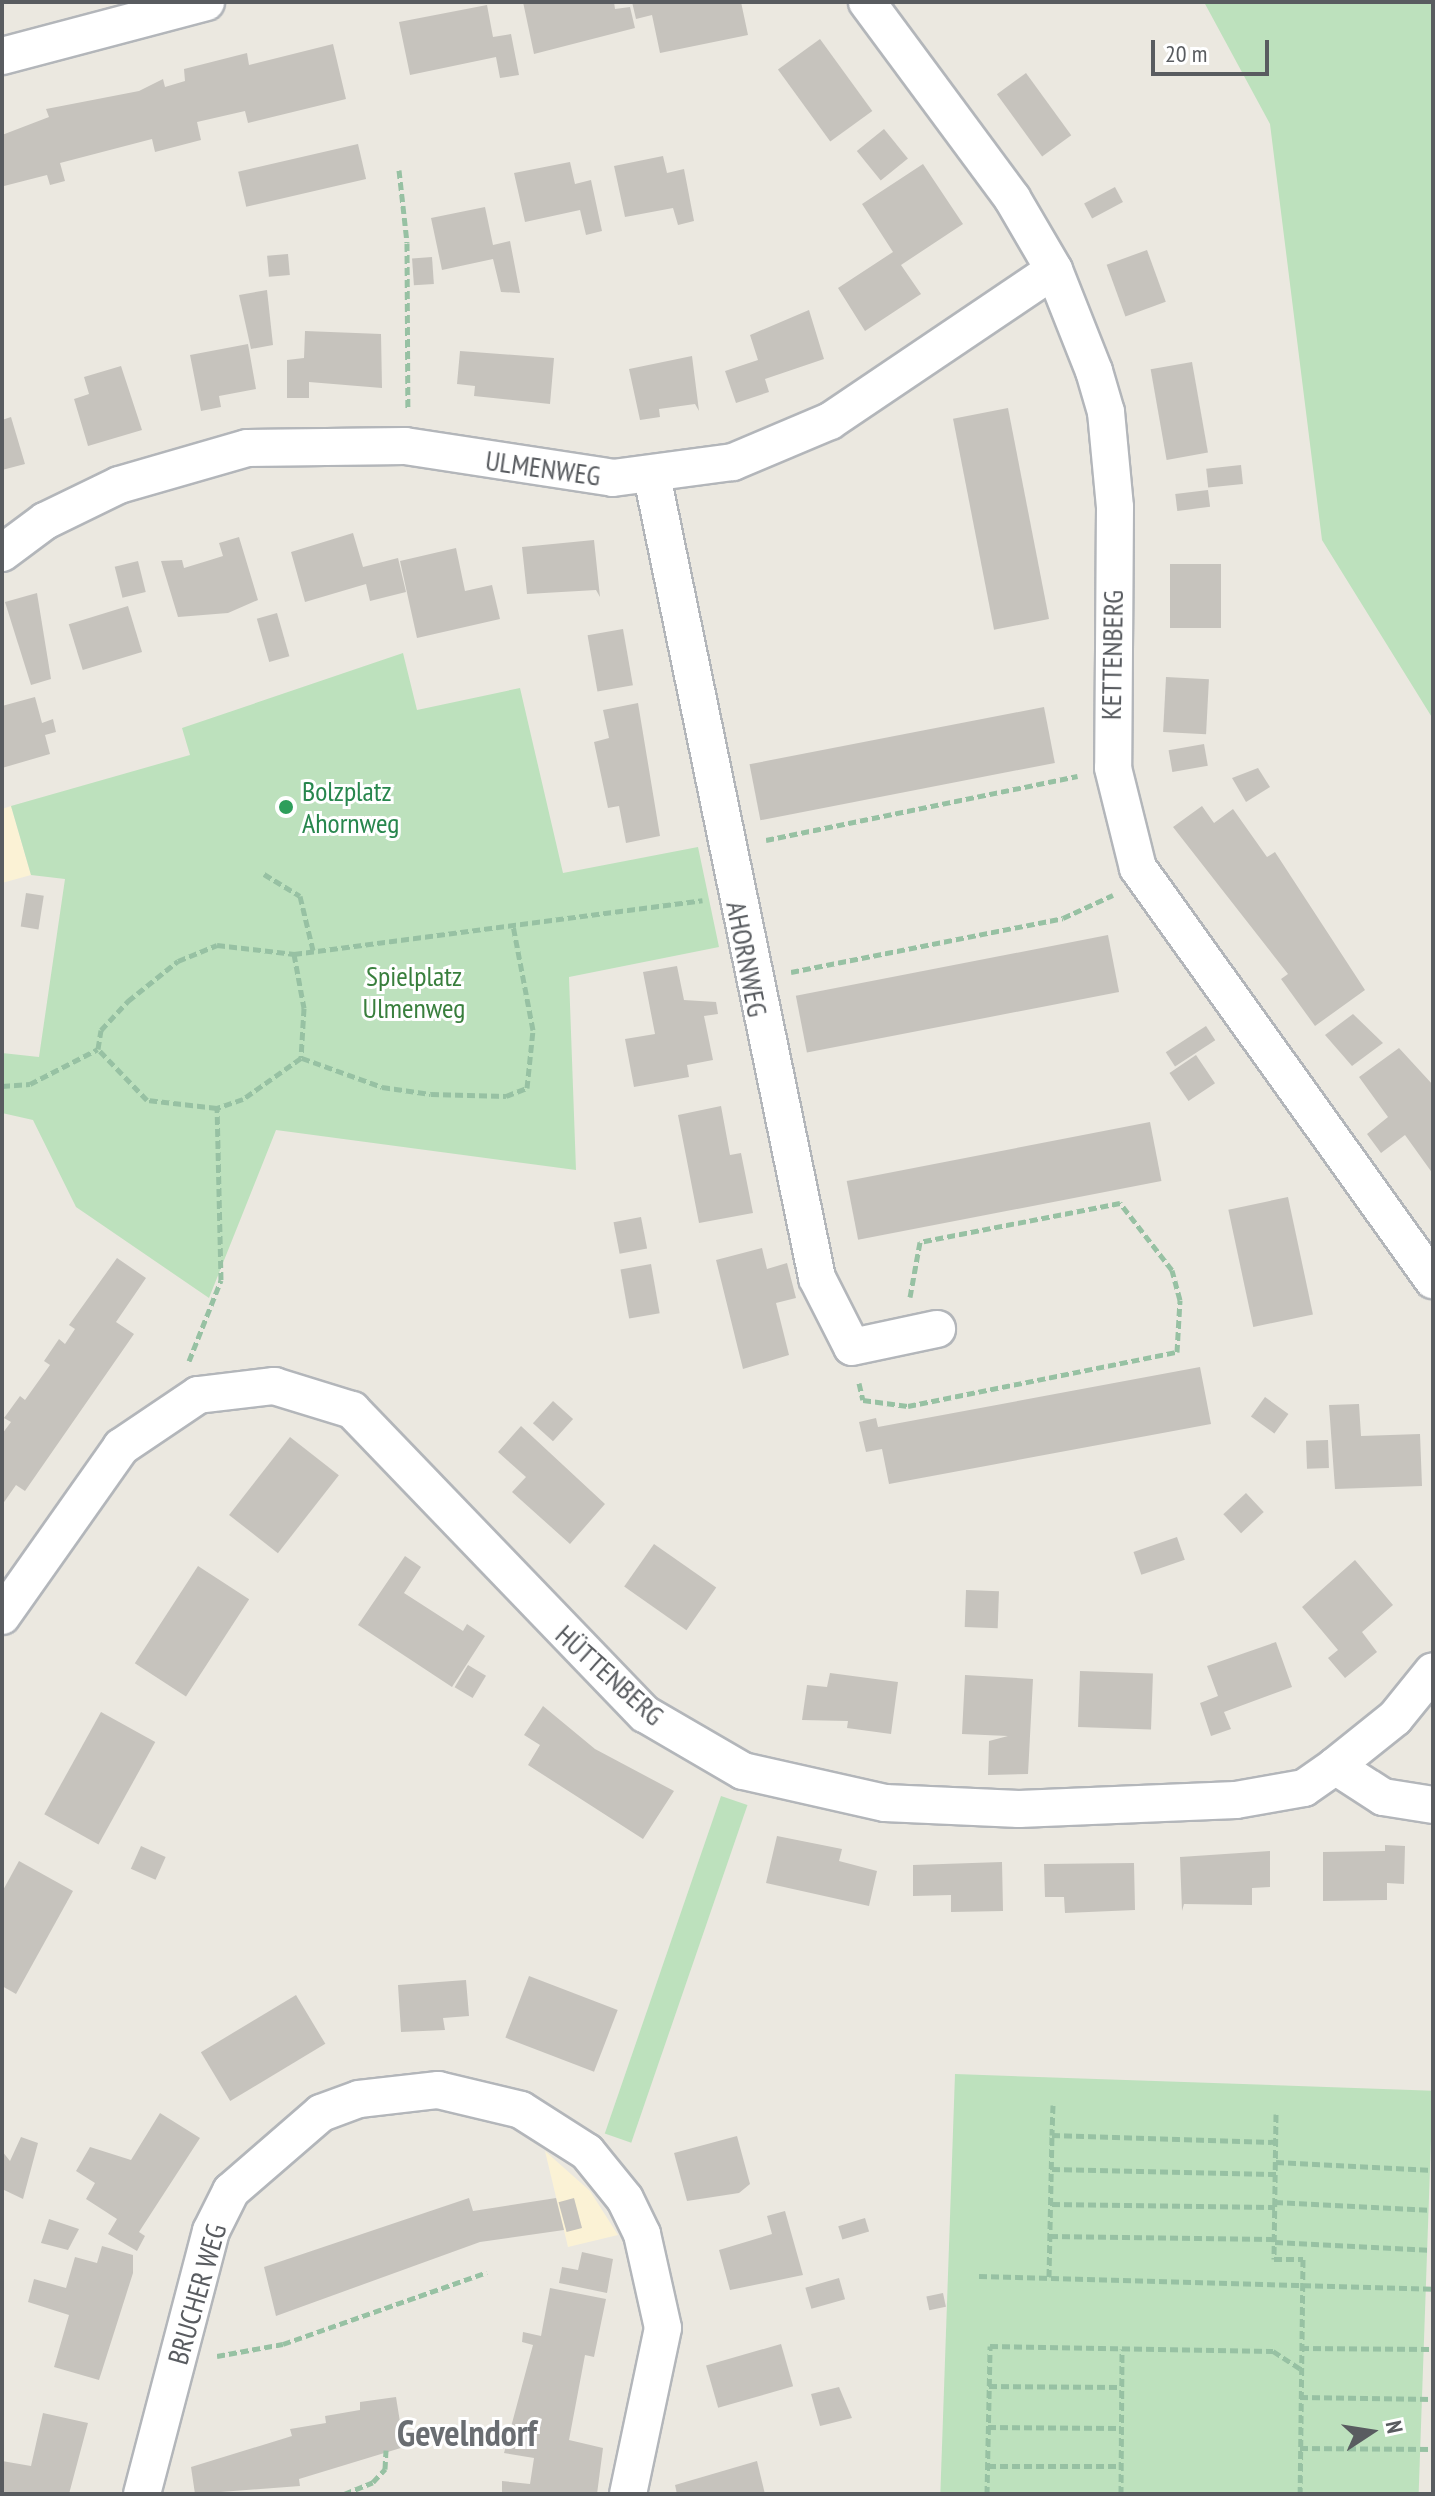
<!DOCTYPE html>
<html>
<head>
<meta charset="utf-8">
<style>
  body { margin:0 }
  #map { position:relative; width:1435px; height:2496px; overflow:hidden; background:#ebe8e0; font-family:"PT Sans Narrow",sans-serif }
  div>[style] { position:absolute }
  .commercial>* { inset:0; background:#fbf2d5 }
  .green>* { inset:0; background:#bde1bd; transform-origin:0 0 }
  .building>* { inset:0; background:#c6c3bd; transform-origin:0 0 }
  .path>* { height:5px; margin-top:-2.5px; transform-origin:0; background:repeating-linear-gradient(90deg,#97c1a3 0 8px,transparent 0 12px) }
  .roads { filter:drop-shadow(2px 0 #b3b6ba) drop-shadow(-2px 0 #b3b6ba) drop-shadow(0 2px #b3b6ba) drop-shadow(0 -2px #b3b6ba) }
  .minor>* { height:36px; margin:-18px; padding:0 18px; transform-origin:18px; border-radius:18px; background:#fff }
  .dots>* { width:22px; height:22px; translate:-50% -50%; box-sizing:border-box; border:4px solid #fff; border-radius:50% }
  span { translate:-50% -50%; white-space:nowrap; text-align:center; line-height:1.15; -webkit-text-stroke:6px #fff; paint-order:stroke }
  .street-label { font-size:28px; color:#595c60 }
  .leisure-label { font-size:28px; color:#27864d }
  .left { translate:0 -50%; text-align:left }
  .park-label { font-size:28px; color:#397f3d }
  .district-label { font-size:36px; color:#6a6e72; font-weight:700 }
  .frame { position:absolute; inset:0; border:4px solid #595c60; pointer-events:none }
  .north { position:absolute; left:1331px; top:2392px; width:80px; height:80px; -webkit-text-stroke:6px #fff; paint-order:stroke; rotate:78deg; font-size:22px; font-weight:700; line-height:32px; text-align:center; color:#595c60 }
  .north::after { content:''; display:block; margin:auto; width:28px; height:36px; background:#595c60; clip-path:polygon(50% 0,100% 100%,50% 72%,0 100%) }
  .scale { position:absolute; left:1151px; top:40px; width:118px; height:36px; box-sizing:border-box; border:4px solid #595c60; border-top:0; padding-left:10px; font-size:24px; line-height:28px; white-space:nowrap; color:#595c60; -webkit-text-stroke:6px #fff; paint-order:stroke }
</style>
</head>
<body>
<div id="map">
  <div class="commercial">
    <div style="clip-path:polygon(11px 806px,31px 875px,2px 883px,2px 809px)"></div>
    <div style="clip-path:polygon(545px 2151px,590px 2191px,618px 2235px,568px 2247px)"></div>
  </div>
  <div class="green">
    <div style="clip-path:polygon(1204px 2px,1433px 2px,1433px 719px,1322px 540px,1270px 124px)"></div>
    <div style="clip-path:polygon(403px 653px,417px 710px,520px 688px,563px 873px,698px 847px,719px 947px,569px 977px,576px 1170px,276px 1130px,209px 1298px,76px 1207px,33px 1120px,2px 1113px,2px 1053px,39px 1057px,65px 879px,31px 875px,11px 806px,190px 755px,182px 728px)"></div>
    <div style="left:721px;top:1796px;width:28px;height:357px;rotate:19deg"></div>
    <div style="left:955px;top:2074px;width:478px;height:420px;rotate:2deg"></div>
  </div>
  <div class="building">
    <div style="clip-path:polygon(523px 2px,614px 2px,615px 9px,630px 7px,635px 28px,534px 54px)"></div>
    <div style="clip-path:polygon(632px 2px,741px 2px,748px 35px,660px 53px,652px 15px,636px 19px)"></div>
    <div style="clip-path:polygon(487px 5px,493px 37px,511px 34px,519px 75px,500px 78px,496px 57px,410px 75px,399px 22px)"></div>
    <div style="left:820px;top:39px;width:89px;height:52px;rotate:54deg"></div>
    <div style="clip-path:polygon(333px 44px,346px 99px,248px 123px,245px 111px,197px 122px,201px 140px,155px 152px,152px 139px,60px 163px,65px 181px,50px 185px,47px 175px,4px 186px,2px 197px,2px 135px,49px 117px,46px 109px,139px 91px,163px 79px,165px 87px,185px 81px,184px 69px,247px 53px,249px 65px)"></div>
    <div style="left:1026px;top:73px;width:77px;height:36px;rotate:54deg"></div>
    <div style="left:884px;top:129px;width:38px;height:35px;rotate:51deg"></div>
    <div style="left:358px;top:144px;width:36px;height:123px;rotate:77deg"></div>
    <div style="clip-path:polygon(663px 156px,667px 173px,684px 169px,694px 221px,678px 225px,673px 208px,625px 217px,614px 166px)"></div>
    <div style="clip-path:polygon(570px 162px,575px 184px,591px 180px,602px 231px,586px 235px,580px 210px,525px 222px,514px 173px)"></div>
    <div style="clip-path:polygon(923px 164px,963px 224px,901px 265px,921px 294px,865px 331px,838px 288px,893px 252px,862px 204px)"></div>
    <div style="left:1115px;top:187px;width:17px;height:35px;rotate:62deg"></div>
    <div style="clip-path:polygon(485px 207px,493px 245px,510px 241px,520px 293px,501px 292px,493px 259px,442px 270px,431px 218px)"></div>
    <div style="left:1147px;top:250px;width:55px;height:43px;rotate:70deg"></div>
    <div style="left:288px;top:254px;width:21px;height:21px;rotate:85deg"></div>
    <div style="left:432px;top:257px;width:27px;height:20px;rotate:86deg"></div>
    <div style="clip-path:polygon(267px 290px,273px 345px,251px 349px,239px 295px)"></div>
    <div style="clip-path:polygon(809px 310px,824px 359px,765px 379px,769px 392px,736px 403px,725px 371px,758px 360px,750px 335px)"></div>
    <div style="clip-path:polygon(305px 331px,381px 334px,382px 388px,309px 382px,309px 398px,287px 398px,287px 360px,304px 358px)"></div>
    <div style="clip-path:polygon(248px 344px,256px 389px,219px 396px,221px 407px,201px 411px,190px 355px)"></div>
    <div style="clip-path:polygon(460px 351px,554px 358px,550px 404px,474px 396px,475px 386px,457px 384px)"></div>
    <div style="clip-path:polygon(692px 356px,699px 411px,695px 404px,659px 409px,660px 417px,640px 420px,629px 369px)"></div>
    <div style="left:1192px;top:362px;width:92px;height:42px;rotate:80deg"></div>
    <div style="clip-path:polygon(121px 366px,142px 430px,88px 446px,74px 399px,89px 394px,84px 377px)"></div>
    <div style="left:1008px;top:408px;width:215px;height:56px;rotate:79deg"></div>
    <div style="clip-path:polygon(11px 417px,25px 464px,2px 470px,2px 420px)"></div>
    <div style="left:1241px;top:465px;width:19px;height:35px;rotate:84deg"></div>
    <div style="left:1208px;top:490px;width:17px;height:33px;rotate:83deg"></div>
    <div style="clip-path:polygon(353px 533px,363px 567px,398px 558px,406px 592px,370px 601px,366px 584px,305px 602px,291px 552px)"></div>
    <div style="clip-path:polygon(239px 537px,258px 600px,228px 613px,178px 617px,161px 561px,182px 560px,184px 568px,207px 561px,223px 556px,219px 543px)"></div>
    <div style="clip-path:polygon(594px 540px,600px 597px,596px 590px,527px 594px,522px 547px)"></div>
    <div style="clip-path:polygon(456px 548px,465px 591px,492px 585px,500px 619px,417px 638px,400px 561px)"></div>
    <div style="left:138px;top:561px;width:32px;height:24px;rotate:76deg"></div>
    <div style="left:1170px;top:564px;width:51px;height:64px"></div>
    <div style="clip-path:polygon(37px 593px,51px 679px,31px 685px,5px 602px)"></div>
    <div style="left:128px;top:606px;width:48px;height:62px;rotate:73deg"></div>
    <div style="left:277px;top:613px;width:45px;height:21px;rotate:74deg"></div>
    <div style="left:623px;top:629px;width:57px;height:36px;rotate:80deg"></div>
    <div style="left:1166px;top:677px;width:43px;height:55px;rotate:3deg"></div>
    <div style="clip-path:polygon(35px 697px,42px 723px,53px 719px,56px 732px,45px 735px,50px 754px,2px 768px,2px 706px)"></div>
    <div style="clip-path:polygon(638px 703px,660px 836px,626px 843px,619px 806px,608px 808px,594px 742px,609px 738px,603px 710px)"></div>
    <div style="left:1044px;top:707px;width:57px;height:300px;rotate:79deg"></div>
    <div style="left:1204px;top:744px;width:22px;height:36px;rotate:80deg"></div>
    <div style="clip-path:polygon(1258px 768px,1270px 787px,1246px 802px,1232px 778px)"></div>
    <div style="clip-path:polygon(1202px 806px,1214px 823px,1233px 809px,1267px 857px,1275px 852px,1365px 990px,1315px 1026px,1281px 979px,1288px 974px,1173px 827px)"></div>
    <div style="left:26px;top:893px;width:18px;height:34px;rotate:9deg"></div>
    <div style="left:1108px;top:935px;width:58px;height:318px;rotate:79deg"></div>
    <div style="clip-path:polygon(677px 966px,684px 1000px,716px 1002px,718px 1014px,704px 1016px,713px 1060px,687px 1065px,689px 1077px,634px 1087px,625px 1039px,655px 1034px,643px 972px)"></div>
    <div style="clip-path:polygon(1353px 1014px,1383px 1043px,1352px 1066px,1325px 1035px)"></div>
    <div style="left:1206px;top:1026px;width:17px;height:48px;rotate:57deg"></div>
    <div style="clip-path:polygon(1399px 1048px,1433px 1085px,1433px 1174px,1405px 1135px,1381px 1153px,1367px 1134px,1388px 1117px,1359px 1077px)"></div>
    <div style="left:1196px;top:1055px;width:34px;height:32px;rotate:56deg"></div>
    <div style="clip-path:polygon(721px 1106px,730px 1155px,741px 1153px,753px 1213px,699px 1223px,678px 1115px)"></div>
    <div style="left:1150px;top:1122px;width:60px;height:309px;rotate:79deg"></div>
    <div style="left:1288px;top:1197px;width:120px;height:61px;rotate:78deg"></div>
    <div style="left:641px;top:1217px;width:32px;height:28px;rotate:79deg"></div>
    <div style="clip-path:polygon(762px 1248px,767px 1269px,787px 1263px,796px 1298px,776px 1303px,789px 1355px,743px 1369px,716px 1260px)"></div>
    <div style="clip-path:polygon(117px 1258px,146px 1278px,116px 1322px,134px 1334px,25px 1491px,16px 1485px,2px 1505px,2px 1434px,11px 1422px,4px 1418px,20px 1396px,25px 1400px,50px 1365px,44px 1361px,59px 1339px,65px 1344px,75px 1329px,69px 1325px)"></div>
    <div style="left:651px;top:1264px;width:50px;height:31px;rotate:80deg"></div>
    <div style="clip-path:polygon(1200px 1367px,1211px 1424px,889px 1484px,882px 1449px,866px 1452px,859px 1422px,876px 1418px,878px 1427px)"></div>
    <div style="left:1265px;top:1397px;width:29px;height:24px;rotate:36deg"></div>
    <div style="left:553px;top:1401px;width:27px;height:30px;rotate:42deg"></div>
    <div style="clip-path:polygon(1359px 1404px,1361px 1436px,1420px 1434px,1422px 1486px,1335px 1489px,1329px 1405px)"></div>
    <div style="clip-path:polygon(521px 1426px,605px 1504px,570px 1544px,512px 1492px,526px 1477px,498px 1452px)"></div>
    <div style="left:290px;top:1437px;width:62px;height:99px;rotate:38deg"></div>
    <div style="left:1328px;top:1440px;width:28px;height:22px;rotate:88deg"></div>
    <div style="left:1246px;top:1493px;width:26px;height:31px;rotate:47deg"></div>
    <div style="left:1177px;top:1537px;width:24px;height:46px;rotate:71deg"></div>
    <div style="left:654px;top:1544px;width:76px;height:52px;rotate:35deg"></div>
    <div style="clip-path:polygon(405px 1556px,421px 1567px,404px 1593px,463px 1631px,467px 1624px,485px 1636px,452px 1687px,358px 1625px)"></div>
    <div style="clip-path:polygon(1355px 1560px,1393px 1605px,1362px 1632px,1377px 1652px,1345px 1678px,1328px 1658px,1338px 1650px,1302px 1607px)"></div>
    <div style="left:198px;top:1566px;width:61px;height:116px;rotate:33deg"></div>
    <div style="left:966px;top:1590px;width:33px;height:37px;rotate:2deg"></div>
    <div style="clip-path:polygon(1276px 1642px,1292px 1687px,1224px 1712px,1231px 1729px,1211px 1736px,1200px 1703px,1218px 1696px,1207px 1666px)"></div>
    <div style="left:468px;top:1665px;width:21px;height:26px;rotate:31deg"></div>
    <div style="left:1080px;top:1671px;width:73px;height:56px;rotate:2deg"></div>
    <div style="clip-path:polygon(830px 1673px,898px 1682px,891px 1734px,847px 1728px,848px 1721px,802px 1720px,807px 1685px,827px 1687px)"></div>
    <div style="clip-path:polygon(965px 1675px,1033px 1679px,1028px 1774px,988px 1775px,989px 1741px,1008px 1736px,962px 1734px)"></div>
    <div style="clip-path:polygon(543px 1706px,595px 1749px,674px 1791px,643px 1839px,528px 1765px,540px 1745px,524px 1735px)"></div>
    <div style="left:101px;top:1712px;width:62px;height:117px;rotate:29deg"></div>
    <div style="clip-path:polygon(777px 1836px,842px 1849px,839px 1861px,877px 1871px,869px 1906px,766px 1883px)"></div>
    <div style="clip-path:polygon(1385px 1845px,1405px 1846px,1404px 1884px,1387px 1883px,1387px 1900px,1323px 1901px,1323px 1852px,1385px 1851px)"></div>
    <div style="left:141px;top:1846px;width:27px;height:25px;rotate:24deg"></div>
    <div style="clip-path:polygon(1270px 1851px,1270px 1887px,1252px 1888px,1252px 1905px,1184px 1904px,1182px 1911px,1180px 1857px)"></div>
    <div style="clip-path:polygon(19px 1861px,73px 1891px,16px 1994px,2px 1986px,2px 1892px)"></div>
    <div style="clip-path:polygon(1002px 1862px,1003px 1911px,951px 1912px,951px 1895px,913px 1896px,913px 1865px)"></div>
    <div style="clip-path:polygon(1134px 1863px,1135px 1910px,1065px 1913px,1064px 1897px,1045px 1897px,1044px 1864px)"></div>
    <div style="left:529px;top:1976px;width:95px;height:66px;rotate:21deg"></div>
    <div style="clip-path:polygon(466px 1980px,469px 2016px,443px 2018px,445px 2030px,401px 2032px,398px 1985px)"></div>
    <div style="left:296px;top:1995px;width:57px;height:111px;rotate:59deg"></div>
    <div style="clip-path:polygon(160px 2113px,200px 2138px,139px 2232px,145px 2236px,137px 2251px,108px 2234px,117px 2219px,86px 2199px,95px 2183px,76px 2171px,90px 2147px,131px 2160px)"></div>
    <div style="clip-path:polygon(737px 2136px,750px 2184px,739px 2193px,687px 2201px,674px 2153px)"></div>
    <div style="clip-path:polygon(21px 2137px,38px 2143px,23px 2199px,2px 2189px,2px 2151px,10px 2161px)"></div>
    <div style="clip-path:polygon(469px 2198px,473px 2211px,556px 2198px,564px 2230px,480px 2242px,276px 2316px,264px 2267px)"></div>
    <div style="left:574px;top:2198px;width:31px;height:16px;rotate:75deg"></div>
    <div style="clip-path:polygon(785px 2211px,803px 2275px,730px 2290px,719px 2250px,772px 2234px,767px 2216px)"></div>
    <div style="left:865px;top:2218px;width:14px;height:28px;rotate:73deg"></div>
    <div style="clip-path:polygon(49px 2219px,79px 2229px,68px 2250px,41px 2243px)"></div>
    <div style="clip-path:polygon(102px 2246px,133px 2255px,133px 2273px,99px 2380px,54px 2367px,69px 2315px,28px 2302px,34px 2279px,66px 2288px,75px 2257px,97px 2263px)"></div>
    <div style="clip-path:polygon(582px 2252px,613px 2259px,607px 2293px,559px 2283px,562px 2267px,578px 2270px)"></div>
    <div style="left:839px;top:2278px;width:22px;height:35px;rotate:74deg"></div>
    <div style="clip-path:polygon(550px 2288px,606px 2299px,594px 2357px,585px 2355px,569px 2440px,603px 2448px,597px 2494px,502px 2494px,502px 2481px,530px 2484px,534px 2458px,504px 2453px,533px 2345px,522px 2342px,523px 2332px,541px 2336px)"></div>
    <div style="left:943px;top:2293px;width:14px;height:17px;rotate:78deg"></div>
    <div style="left:781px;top:2344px;width:44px;height:78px;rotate:74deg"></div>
    <div style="clip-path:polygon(839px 2387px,852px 2418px,820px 2426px,811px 2394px)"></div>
    <div style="clip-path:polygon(396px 2397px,404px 2447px,299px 2479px,300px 2486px,195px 2494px,191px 2467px,292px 2436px,290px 2429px,326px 2423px,325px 2416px,360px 2410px,360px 2402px)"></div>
    <div style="clip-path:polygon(43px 2413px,88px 2423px,69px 2494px,2px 2494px,2px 2461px,31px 2466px)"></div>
    <div style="clip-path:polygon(757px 2461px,765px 2494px,677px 2494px,675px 2485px)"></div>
  </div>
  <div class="path">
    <div style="left:399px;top:170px;width:73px;rotate:83.7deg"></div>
    <div style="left:407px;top:243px;width:166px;rotate:89.7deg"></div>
    <div style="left:766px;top:840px;width:318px;rotate:-11.6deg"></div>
    <div style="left:264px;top:874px;width:42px;rotate:31.4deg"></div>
    <div style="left:300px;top:896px;width:56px;rotate:76.5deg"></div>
    <div style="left:294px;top:954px;width:55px;rotate:79.5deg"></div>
    <div style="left:304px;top:1008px;width:50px;rotate:93.4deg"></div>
    <div style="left:301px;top:1058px;width:71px;rotate:144.7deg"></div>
    <div style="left:243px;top:1099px;width:28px;rotate:161deg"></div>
    <div style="left:217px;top:1108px;width:70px;rotate:-173.5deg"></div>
    <div style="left:147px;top:1100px;width:71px;rotate:-133.9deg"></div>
    <div style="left:98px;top:1049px;width:19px;rotate:-81deg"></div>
    <div style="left:101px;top:1030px;width:40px;rotate:-47deg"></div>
    <div style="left:128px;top:1001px;width:64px;rotate:-38.7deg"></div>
    <div style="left:178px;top:961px;width:42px;rotate:-22.3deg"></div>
    <div style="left:217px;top:945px;width:78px;rotate:6.7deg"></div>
    <div style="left:294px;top:954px;width:412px;rotate:-7.5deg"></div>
    <div style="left:791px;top:972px;width:277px;rotate:-11.2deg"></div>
    <div style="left:1063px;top:918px;width:55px;rotate:-24.7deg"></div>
    <div style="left:302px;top:1058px;width:85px;rotate:19.9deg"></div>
    <div style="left:382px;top:1087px;width:49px;rotate:8.1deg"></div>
    <div style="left:431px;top:1094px;width:75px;rotate:1.5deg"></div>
    <div style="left:506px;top:1096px;width:22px;rotate:-21deg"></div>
    <div style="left:527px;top:1088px;width:58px;rotate:-84.1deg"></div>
    <div style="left:533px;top:1030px;width:107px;rotate:-100.8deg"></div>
    <div style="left:2px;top:1086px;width:28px;rotate:-4deg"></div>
    <div style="left:30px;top:1084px;width:76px;rotate:-27.2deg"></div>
    <div style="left:189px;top:1361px;width:87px;rotate:-68.4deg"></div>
    <div style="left:221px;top:1280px;width:172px;rotate:-91.3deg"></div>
    <div style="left:859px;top:1383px;width:17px;rotate:77deg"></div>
    <div style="left:863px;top:1400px;width:45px;rotate:7.6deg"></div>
    <div style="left:908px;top:1406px;width:274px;rotate:-11.4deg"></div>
    <div style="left:1177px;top:1352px;width:52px;rotate:-86.7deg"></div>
    <div style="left:1180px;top:1300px;width:31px;rotate:-105deg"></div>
    <div style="left:1172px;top:1270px;width:85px;rotate:-127.8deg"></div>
    <div style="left:1120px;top:1203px;width:204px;rotate:169deg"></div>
    <div style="left:920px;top:1242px;width:56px;rotate:100.3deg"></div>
    <div style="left:1053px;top:2105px;width:30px;rotate:92deg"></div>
    <div style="left:1052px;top:2135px;width:225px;rotate:1.8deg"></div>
    <div style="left:1276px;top:2114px;width:145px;rotate:90.8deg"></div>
    <div style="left:1274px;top:2259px;width:29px"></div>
    <div style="left:1303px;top:2259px;width:235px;rotate:90.7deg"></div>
    <div style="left:1276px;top:2162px;width:157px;rotate:2.9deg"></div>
    <div style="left:1052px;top:2169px;width:224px;rotate:1.3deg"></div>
    <div style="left:1275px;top:2202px;width:158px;rotate:2.9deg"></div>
    <div style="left:1052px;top:2204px;width:223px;rotate:0.8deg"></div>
    <div style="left:1050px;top:2236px;width:225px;rotate:0.8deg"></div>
    <div style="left:1275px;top:2242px;width:158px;rotate:2.9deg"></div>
    <div style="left:979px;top:2276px;width:454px;rotate:1.6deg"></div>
    <div style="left:1049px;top:2277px;width:142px;rotate:-88.8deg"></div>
    <div style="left:1301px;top:2348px;width:132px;rotate:0.4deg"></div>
    <div style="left:217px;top:2356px;width:67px;rotate:-10.3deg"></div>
    <div style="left:283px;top:2344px;width:216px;rotate:-19.4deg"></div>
    <div style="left:989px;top:2386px;width:132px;rotate:0.4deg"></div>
    <div style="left:1300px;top:2397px;width:133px;rotate:0.9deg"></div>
    <div style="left:988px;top:2427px;width:132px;rotate:0.4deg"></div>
    <div style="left:1300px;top:2448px;width:133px;rotate:0.4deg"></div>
    <div style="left:988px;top:2466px;width:133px"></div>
    <div style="left:344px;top:2494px;width:31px;rotate:-22deg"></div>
    <div style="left:373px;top:2482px;width:18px;rotate:-47deg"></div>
    <div style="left:385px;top:2469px;width:19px;rotate:-87deg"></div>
    <div style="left:987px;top:2494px;width:148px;rotate:-88.8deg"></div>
    <div style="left:990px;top:2346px;width:283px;rotate:1deg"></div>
    <div style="left:1273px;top:2351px;width:33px;rotate:33deg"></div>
    <div style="left:1121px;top:2494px;width:145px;rotate:-89.6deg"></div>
  </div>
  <div class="roads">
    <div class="minor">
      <div style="left:867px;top:2px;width:244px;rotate:53.5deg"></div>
      <div style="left:1012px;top:198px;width:83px;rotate:59.7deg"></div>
      <div style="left:1054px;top:270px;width:109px;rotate:68.4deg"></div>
      <div style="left:1094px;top:371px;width:43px;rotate:73.7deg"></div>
      <div style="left:1106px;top:412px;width:95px;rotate:84.6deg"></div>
      <div style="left:1115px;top:507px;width:261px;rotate:90.4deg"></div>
      <div style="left:1113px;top:768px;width:103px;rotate:76deg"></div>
      <div style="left:1138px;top:868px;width:507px;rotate:54.4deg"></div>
      <div style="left:2px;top:56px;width:211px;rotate:-14.8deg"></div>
      <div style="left:652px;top:476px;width:819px;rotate:78.37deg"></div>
      <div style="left:817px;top:1278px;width:77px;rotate:63.1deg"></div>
      <div style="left:852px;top:1347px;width:87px;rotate:-12deg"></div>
      <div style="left:2px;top:553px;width:54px;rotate:-36.7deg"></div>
      <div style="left:45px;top:521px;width:82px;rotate:-25.9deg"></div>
      <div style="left:119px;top:485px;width:133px;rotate:-16.1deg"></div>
      <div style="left:247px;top:448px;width:158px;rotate:-0.7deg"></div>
      <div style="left:405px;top:446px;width:210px;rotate:8.7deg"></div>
      <div style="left:613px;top:478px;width:121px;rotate:-7.6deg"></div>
      <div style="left:733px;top:462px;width:105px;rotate:-22.9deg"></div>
      <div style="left:830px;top:421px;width:270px;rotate:-34deg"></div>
      <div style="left:2px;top:1616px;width:207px;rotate:-54.8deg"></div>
      <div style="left:121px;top:1447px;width:93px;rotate:-34deg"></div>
      <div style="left:198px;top:1395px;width:77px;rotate:-6.8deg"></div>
      <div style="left:274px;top:1386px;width:82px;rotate:17.1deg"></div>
      <div style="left:352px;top:1410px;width:422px;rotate:46.1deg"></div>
      <div style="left:645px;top:1714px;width:113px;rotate:30.2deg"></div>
      <div style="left:743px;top:1771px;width:146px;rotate:12.7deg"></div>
      <div style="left:885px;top:1803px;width:134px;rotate:2.6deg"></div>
      <div style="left:1019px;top:1809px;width:217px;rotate:-2.4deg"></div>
      <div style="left:1236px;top:1800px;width:69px;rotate:-10deg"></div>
      <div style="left:1304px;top:1788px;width:38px;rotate:-35deg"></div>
      <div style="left:1335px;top:1766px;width:57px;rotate:32.9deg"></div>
      <div style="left:1383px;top:1797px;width:51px;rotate:9.1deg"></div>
      <div style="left:1335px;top:1766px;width:77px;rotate:-38.7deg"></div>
      <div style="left:1395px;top:1718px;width:60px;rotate:-51deg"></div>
      <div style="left:142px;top:2494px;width:272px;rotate:-75.3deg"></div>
      <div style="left:211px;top:2231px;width:45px;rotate:-63.4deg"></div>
      <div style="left:231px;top:2191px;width:119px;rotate:-40.9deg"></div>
      <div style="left:321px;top:2113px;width:40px;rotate:-20.2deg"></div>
      <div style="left:359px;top:2099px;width:80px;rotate:-6.5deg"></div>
      <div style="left:438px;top:2090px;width:85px;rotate:13.5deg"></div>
      <div style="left:521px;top:2110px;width:78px;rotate:32.5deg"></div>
      <div style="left:587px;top:2152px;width:60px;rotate:51deg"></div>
      <div style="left:625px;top:2199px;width:39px;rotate:64deg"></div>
      <div style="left:642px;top:2234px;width:96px;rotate:77.4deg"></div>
      <div style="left:663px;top:2328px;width:170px;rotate:101.9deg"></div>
    </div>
  </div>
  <div class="dots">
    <div style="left:286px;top:807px;background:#2e9e5b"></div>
  </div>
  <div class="street-label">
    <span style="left:543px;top:468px;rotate:8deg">ULMENWEG</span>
    <span style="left:1112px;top:655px;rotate:-89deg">KETTENBERG</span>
    <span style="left:747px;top:959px;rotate:79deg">AHORNWEG</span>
    <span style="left:610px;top:1675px;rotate:42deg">HÜTTENBERG</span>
    <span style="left:197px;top:2294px;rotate:-74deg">BRUCHER WEG</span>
  </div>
  <div class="leisure-label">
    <span class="left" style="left:302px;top:807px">Bolzplatz<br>Ahornweg</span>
  </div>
  <div class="park-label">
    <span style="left:414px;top:992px">Spielplatz<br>Ulmenweg</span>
  </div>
  <div class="district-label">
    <span style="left:467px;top:2433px">Gevelndorf</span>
  </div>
  <div class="frame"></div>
  <div class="north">N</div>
  <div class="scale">20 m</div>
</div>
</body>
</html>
